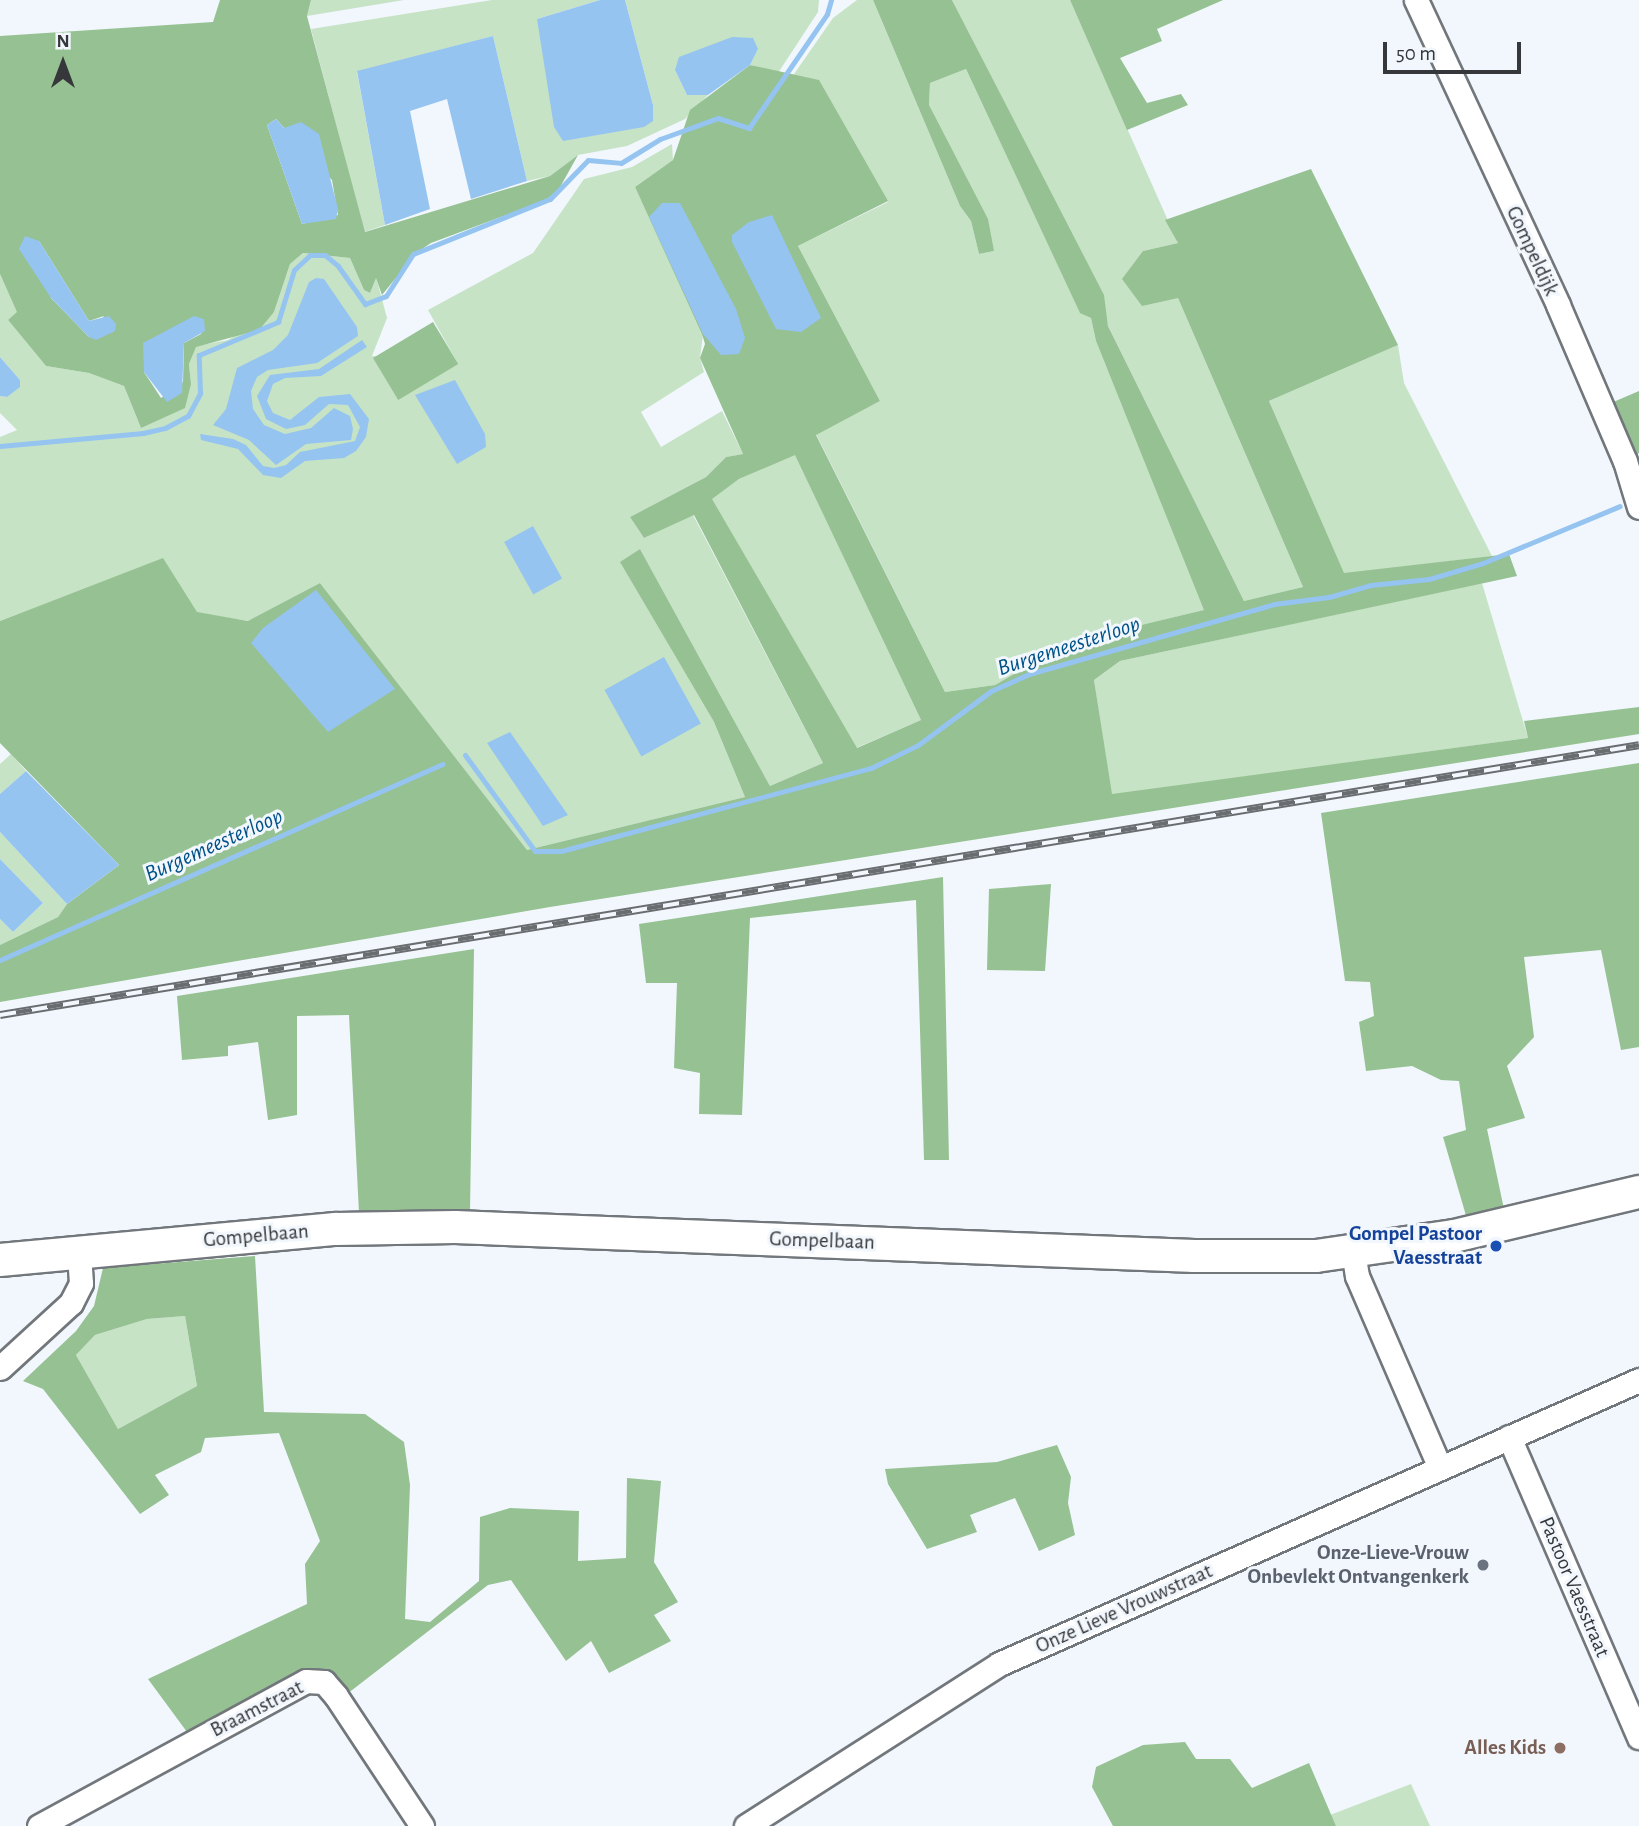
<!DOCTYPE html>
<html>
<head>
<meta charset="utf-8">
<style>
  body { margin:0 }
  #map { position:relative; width:1639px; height:1826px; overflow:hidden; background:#f1f7fd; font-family:"Alegreya Sans",sans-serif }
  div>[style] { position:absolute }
  .green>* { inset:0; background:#c7e3c5 }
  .forest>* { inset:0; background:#96c192; transform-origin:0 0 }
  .water>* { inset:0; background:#95c4f0; transform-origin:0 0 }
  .stream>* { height:5px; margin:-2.5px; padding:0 2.5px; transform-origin:2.5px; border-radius:2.5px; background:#95c4f0 }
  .roads { filter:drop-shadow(2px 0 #72777c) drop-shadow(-2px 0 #72777c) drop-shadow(0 2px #72777c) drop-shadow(0 -2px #72777c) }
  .street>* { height:23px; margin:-11.5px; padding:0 11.5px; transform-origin:11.5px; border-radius:11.5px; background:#fff }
  .secondary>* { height:32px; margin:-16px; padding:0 16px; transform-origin:16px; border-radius:16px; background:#fff }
  .rail>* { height:8px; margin-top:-4px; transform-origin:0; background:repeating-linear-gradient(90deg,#f1f7fd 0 16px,#696d70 0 32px); box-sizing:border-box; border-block:2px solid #696d70 }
  .dots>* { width:19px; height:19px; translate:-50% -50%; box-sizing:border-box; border:4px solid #f1f7fd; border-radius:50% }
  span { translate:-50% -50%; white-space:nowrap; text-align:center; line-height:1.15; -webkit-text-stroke:6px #f1f7fd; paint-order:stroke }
  .street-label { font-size:21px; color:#35373a }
  .transit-label { font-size:21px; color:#164399; font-weight:700 }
  .right { translate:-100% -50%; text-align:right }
  .worship-label { font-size:21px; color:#5b616d; font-weight:700 }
  .education-label { font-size:21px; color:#785e54; font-weight:700 }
  .water-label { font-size:23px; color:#025186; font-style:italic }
  .north { position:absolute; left:28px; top:28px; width:70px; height:70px; -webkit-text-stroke:5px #f1f7fd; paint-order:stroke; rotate:0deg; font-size:19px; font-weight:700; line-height:28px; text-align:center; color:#35373a }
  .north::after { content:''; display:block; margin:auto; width:24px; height:32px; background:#35373a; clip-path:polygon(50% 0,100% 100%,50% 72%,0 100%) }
  .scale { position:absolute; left:1383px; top:42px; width:138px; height:32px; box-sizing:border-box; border:4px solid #35373a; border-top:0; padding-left:9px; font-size:21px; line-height:24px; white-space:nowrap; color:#35373a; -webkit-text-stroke:5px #f1f7fd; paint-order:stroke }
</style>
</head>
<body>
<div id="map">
  <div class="green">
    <div style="clip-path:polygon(311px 0,404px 0,307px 16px)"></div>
    <div style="clip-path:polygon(492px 0,600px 0,537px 19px,653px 121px,653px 105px,625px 0,819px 0,818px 12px,778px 73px,750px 65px,758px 49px,675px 70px,687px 95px,708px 95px,685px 119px,627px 146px,578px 155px,550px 176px,527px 181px,493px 36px,357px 72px,385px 225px,364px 232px,311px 29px)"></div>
    <div style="clip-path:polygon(857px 0,873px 0,960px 206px,971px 221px,979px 254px,994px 251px,929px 105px,930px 83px,966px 69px,1080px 312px,1091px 318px,1096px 341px,1205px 610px,1070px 642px,995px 685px,945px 692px,816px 434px,880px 401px,798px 246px,888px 202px,803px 80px,792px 77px,833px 18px)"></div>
    <div style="clip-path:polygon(952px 0,1070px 0,1178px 243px,1143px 251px,1178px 298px,1303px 587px,1244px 601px,1108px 326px,1103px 295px)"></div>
    <div style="clip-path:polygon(672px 144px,673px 160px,635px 187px,703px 334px,700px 358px,704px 372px,641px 412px,661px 447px,722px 411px,743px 454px,726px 457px,706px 477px,630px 517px,644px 538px,693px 515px,823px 763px,770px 786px,640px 549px,621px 563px,714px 722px,745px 797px,527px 850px,320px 583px,249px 621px,197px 613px,162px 559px,0 621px,0 437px,17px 430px,0 413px,0 396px,7px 397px,20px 380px,0 357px,0 274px,18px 313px,8px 320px,46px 366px,89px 373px,124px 386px,141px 428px,191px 384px,189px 364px,196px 346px,228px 340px,274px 312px,290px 264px,303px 253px,350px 258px,364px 290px,370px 293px,376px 277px,387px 318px,372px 356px,458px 364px,428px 310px,533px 253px,584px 179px,632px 167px)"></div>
    <div style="clip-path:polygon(1398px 345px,1404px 383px,1492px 556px,1344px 574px,1269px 401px)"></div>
    <div style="clip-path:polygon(795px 454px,921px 720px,856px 748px,711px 499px,739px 479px)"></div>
    <div style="clip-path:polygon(1482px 583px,1528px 738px,1111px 795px,1094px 680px,1120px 661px)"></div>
    <div style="clip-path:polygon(11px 754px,26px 771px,0 794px,0 764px)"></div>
    <div style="clip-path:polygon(0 832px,67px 904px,58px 917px,0 945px,0 919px,13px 932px,43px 903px,0 859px)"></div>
    <div style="clip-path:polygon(185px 1316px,197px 1386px,118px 1429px,76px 1355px,95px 1335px,147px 1319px)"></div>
    <div style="clip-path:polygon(1411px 1784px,1430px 1826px,1336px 1826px,1330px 1815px)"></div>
  </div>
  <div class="forest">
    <div style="clip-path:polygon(evenodd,220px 0,311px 0,307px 16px,365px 232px,550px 176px,578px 155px,559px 189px,546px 200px,431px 243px,416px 253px,382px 295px,376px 278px,370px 293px,364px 290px,350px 258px,303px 253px,290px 264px,274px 312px,259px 330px,196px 347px,189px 364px,191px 384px,185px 408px,141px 428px,124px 386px,89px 373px,46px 366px,8px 320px,17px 312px,0 274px,0 36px,213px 22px,220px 0,276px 119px,332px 180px,338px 215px,302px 224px,267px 125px,276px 119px,220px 0,39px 241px,89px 321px,104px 316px,89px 337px,51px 298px,39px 241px,220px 0,204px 319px,201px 334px,184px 343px,183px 382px,161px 398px,144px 372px,204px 319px)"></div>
    <div style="clip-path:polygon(evenodd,873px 0,952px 0,1104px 295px,1108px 326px,1244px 601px,1303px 587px,1178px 298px,1142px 306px,1122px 279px,1143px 251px,1178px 243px,1165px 220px,1311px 169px,1398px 345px,1269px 401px,1344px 573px,1509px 554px,1517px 576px,1120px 661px,1094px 680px,1112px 794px,1528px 738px,1524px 721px,1639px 707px,1639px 734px,550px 907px,0 1002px,0 945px,58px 917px,67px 904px,119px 865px,0 743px,0 621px,163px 558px,197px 612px,248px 621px,320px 583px,527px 850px,745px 797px,714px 722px,620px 562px,640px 549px,770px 786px,823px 763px,694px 515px,644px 538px,630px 517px,706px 477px,726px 457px,743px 454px,700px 358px,705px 344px,702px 334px,635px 187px,673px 160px,690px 110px,750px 65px,819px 80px,888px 201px,798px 246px,880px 401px,816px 435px,945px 692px,995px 685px,1070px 642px,1204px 610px,1096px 341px,1091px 318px,1080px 313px,966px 69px,930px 83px,929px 105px,988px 219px,994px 251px,979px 254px,971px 221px,960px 206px,873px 0,795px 455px,921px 720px,857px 748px,712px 499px,739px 479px,795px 455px)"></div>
    <div style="clip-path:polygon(1070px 0,1223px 0,1157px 29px,1162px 41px,1120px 58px,1147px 103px,1181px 94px,1188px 105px,1127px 130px)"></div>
    <div style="left:433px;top:322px;width:49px;height:70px;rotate:59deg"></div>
    <div style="clip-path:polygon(1639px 391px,1639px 453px,1636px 455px,1611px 403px)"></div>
    <div style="clip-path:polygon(1639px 763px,1639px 1047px,1621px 1050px,1601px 950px,1524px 957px,1534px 1037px,1507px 1066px,1525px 1118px,1487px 1129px,1504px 1209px,1467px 1219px,1443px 1137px,1466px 1130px,1459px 1081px,1441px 1080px,1412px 1066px,1366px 1071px,1359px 1022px,1374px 1016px,1370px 982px,1345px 981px,1321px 813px)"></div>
    <div style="clip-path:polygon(943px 877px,949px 1160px,924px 1160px,916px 900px,750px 918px,742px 1115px,699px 1114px,700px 1073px,674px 1068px,677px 983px,646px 983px,639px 924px)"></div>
    <div style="clip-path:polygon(1051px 884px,1045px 971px,987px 970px,989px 889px)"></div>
    <div style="clip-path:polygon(474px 949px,470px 1212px,359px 1213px,349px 1015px,297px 1016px,297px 1115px,268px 1120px,258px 1042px,228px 1046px,228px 1056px,182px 1060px,177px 996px)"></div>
    <div style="clip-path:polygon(evenodd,255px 1256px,264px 1412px,365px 1414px,404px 1442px,410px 1485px,405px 1619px,430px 1622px,479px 1581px,480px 1517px,510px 1508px,579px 1511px,578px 1561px,626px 1558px,627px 1478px,661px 1481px,654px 1562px,678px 1602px,654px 1615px,671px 1641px,609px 1673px,591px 1641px,566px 1661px,511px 1580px,488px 1585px,347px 1694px,333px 1675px,317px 1669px,301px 1670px,187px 1732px,148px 1679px,307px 1604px,305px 1564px,320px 1541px,279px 1433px,205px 1438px,201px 1452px,155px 1475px,169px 1495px,140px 1514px,43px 1389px,23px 1381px,76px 1331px,94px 1306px,103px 1268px,255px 1256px,185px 1316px,197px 1386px,118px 1429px,76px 1355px,95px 1335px,147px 1319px,185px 1316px)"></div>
    <div style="clip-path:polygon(1057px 1445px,1071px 1477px,1068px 1503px,1075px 1535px,1039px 1551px,1015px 1498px,970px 1515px,977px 1532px,927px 1549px,888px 1484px,885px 1469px,997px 1462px)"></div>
    <div style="clip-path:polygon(1185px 1742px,1196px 1759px,1230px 1759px,1252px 1788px,1309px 1763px,1336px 1826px,1113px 1826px,1092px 1787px,1096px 1767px,1143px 1745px)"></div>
  </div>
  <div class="water">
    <div style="clip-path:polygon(600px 0,625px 0,653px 105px,653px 121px,644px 127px,563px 141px,554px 127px,537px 19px)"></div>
    <div style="clip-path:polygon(493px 36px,527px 181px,471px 199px,447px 99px,410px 111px,430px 209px,385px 225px,357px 71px)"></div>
    <div style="clip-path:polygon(732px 37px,753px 38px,758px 49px,750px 65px,708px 95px,687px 95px,675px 70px,679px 57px)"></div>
    <div style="clip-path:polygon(276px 119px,284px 128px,301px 122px,319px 134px,338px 209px,336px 219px,302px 224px,267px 125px)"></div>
    <div style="clip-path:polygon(662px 203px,680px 203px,736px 309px,745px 338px,739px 354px,721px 355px,703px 334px,649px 217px)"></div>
    <div style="clip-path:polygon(772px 215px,821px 318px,801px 332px,776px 329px,732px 242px,732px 235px,749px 222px)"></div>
    <div style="clip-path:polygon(25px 236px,39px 241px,89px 321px,109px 316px,116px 324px,115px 331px,96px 340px,89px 337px,51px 298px,19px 249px)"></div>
    <div style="clip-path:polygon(316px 278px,324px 279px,357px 327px,358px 336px,317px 363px,268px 370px,257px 377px,251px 391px,253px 409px,264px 425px,285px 434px,311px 428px,334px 408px,350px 416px,353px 429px,351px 440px,306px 444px,276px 465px,249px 440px,213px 425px,226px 409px,237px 368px,273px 350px,288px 335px,309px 282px)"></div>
    <div style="clip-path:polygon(194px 316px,204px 319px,205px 331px,184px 343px,182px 393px,167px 402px,144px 372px,143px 343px)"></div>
    <div style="clip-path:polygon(362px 340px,367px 347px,321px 376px,285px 378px,273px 384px,267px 401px,273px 413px,290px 420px,319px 397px,350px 394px,369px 419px,366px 437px,356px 451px,344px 458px,305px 461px,281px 478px,263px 475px,238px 449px,201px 440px,200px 434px,233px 439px,246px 445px,263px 466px,274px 468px,286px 465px,300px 452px,355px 441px,360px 427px,348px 405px,329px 404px,305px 425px,286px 429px,266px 419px,257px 396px,270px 375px,319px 369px)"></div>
    <div style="clip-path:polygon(0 357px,20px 380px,20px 387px,7px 397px,0 396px)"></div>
    <div style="clip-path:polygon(455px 380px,485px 434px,486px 447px,457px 464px,415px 395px)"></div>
    <div style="left:533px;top:526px;width:60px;height:33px;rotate:61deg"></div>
    <div style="clip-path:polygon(316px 590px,395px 689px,328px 732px,251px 643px,263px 628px)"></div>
    <div style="left:664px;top:657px;width:76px;height:68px;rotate:61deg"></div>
    <div style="clip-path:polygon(510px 732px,568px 815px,543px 826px,487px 743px)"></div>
    <div style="clip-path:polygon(26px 771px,119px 865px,67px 904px,0 832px,0 794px)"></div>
    <div style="clip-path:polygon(0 859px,43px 903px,13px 932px,0 919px)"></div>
  </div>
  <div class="stream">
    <div style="left:0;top:446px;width:144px;rotate:-5.2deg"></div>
    <div style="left:143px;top:433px;width:23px;rotate:-13deg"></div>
    <div style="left:165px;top:428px;width:26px;rotate:-28deg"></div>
    <div style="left:188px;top:416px;width:26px;rotate:-62deg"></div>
    <div style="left:200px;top:393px;width:38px;rotate:-92deg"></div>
    <div style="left:199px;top:355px;width:86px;rotate:-22.7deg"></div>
    <div style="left:278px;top:322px;width:54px;rotate:-72.9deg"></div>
    <div style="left:294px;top:270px;width:22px;rotate:-43deg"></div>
    <div style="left:310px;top:255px;width:15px"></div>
    <div style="left:325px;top:255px;width:17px;rotate:40deg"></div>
    <div style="left:338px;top:266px;width:47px;rotate:54.6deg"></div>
    <div style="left:365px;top:304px;width:22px;rotate:-21deg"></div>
    <div style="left:386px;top:296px;width:50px;rotate:-57.3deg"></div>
    <div style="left:413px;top:254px;width:148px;rotate:-21.9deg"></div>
    <div style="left:550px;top:199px;width:54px;rotate:-45.7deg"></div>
    <div style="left:588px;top:160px;width:33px;rotate:5deg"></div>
    <div style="left:621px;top:163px;width:46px;rotate:-31.6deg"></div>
    <div style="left:660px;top:139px;width:62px;rotate:-19.9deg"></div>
    <div style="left:718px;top:118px;width:33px;rotate:18deg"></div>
    <div style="left:749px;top:128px;width:138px;rotate:-55.6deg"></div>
    <div style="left:827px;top:14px;width:15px;rotate:-74deg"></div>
    <div style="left:465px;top:755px;width:119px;rotate:53.9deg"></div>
    <div style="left:535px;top:851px;width:26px"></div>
    <div style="left:561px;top:851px;width:321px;rotate:-15deg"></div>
    <div style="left:871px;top:768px;width:52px;rotate:-26.1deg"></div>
    <div style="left:918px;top:745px;width:91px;rotate:-36.5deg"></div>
    <div style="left:991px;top:691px;width:42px;rotate:-24.1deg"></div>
    <div style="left:1029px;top:674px;width:255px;rotate:-15.9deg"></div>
    <div style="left:1274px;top:604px;width:55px;rotate:-7.3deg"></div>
    <div style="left:1329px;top:597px;width:44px;rotate:-15.9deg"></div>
    <div style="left:1371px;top:585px;width:58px;rotate:-5.9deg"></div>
    <div style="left:1429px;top:579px;width:56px;rotate:-16.5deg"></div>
    <div style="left:1483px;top:563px;width:148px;rotate:-22.6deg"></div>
    <div style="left:0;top:960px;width:484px;rotate:-23.9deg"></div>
  </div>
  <div class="roads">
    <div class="street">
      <div style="left:1416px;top:0;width:336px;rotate:65deg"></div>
      <div style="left:1558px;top:305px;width:170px;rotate:66.8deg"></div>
      <div style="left:1625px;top:461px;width:48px;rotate:73.1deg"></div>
      <div style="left:1353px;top:1251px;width:25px;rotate:81deg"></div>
      <div style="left:1357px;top:1276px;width:209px;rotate:66.6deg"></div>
      <div style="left:0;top:1368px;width:96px;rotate:-42.5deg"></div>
      <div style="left:71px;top:1303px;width:22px;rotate:-63deg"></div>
      <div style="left:81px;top:1283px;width:31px;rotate:-94deg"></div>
      <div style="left:1509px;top:1437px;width:327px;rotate:66.6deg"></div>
      <div style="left:39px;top:1826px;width:304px;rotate:-28.5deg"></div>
      <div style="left:306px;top:1681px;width:18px;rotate:3deg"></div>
      <div style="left:324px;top:1682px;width:18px;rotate:49deg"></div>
      <div style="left:336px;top:1696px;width:156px;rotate:56.5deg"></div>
      <div style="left:746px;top:1826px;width:300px;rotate:-32.6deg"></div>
      <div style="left:999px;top:1664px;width:700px;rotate:-23.93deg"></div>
    </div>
    <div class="secondary">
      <div style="left:0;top:1260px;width:337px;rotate:-5.3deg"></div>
      <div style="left:336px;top:1229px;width:119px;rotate:-1deg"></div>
      <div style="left:455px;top:1227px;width:740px;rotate:2.25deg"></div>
      <div style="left:1194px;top:1256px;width:122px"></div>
      <div style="left:1316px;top:1256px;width:139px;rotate:-8.2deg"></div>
      <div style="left:1454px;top:1236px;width:190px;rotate:-13.4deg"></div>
    </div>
  </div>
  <div class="rail">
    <div style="left:0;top:1015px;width:1661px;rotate:-9.35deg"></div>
  </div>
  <div class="dots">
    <div style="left:1496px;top:1246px;background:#1a4fb4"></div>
    <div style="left:1483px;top:1565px;background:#6b7280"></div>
    <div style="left:1560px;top:1748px;background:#8d6e63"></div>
  </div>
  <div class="street-label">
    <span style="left:1532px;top:251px;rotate:65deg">Gompeldijk</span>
    <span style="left:256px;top:1236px;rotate:-5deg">Gompelbaan</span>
    <span style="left:822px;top:1241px;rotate:2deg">Gompelbaan</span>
    <span style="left:1574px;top:1587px;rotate:67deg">Pastoor Vaesstraat</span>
    <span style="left:1124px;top:1609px;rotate:-24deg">Onze Lieve Vrouwstraat</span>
    <span style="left:257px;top:1709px;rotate:-27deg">Braamstraat</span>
  </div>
  <div class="transit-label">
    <span class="right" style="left:1482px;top:1246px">Gompel Pastoor<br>Vaesstraat</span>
  </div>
  <div class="worship-label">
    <span class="right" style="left:1469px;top:1565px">Onze-Lieve-Vrouw<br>Onbevlekt Ontvangenkerk</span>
  </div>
  <div class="education-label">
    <span class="right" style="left:1546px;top:1748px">Alles Kids</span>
  </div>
  <div class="water-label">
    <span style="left:1069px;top:647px;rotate:-18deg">Burgemeesterloop</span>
    <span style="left:214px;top:846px;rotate:-24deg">Burgemeesterloop</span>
  </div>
  <div class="north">N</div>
  <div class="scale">50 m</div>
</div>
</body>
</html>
